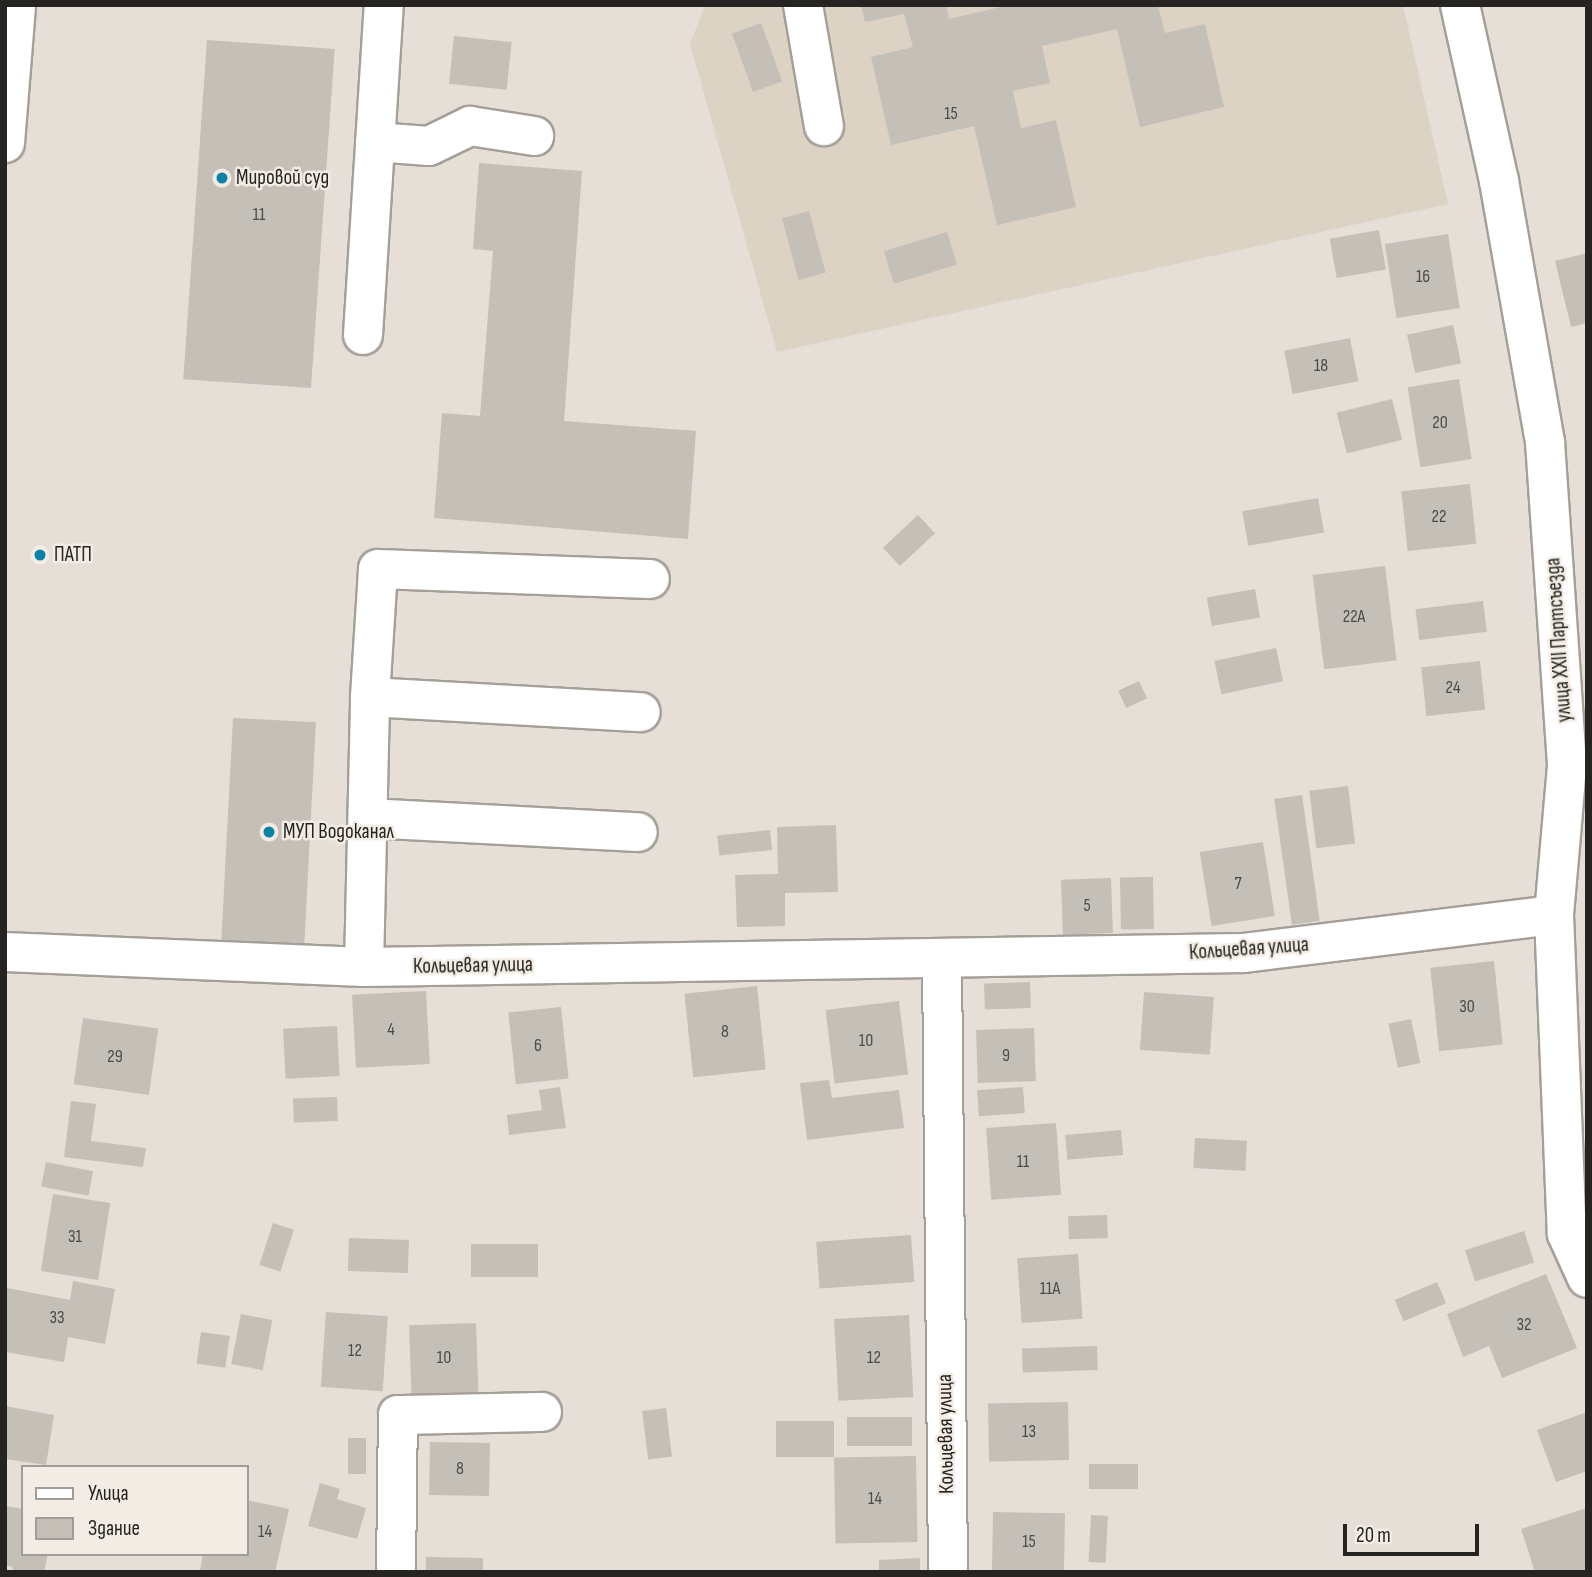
<!DOCTYPE html>
<html>
<head>
<meta charset="utf-8">
<style>
  body { margin:0 }
  #map { position:relative; width:1592px; height:1577px; overflow:hidden; background:#e5dfd7; font-family:"Sofia Sans Condensed",sans-serif }
  div>[style] { position:absolute }
  .built>* { inset:0; background:#ddd3c4 }
  .building>* { inset:0; background:#c4bfb7; transform-origin:0 0 }
  .roads { filter:drop-shadow(2px 0 #a49f97) drop-shadow(-2px 0 #a49f97) drop-shadow(0 2px #a49f97) drop-shadow(0 -2px #a49f97) }
  .minor>* { height:38px; margin:-19px; padding:0 19px; transform-origin:19px; border-radius:19px; background:#fff }
  .major>* { height:38px; margin:-19px; padding:0 19px; transform-origin:19px; border-radius:19px; background:#fff }
  .dots>* { width:19px; height:19px; translate:-50% -50%; box-sizing:border-box; border:4px solid #f2ece4; border-radius:50% }
  span { translate:-50% -50%; white-space:nowrap; text-align:center; line-height:1.15; -webkit-text-stroke:5px #f2ece4; paint-order:stroke }
  .number-label { font-size:18px; color:#4e4b46 }
  .number-label span { -webkit-text-stroke-width:0 }
  .poi-label { font-size:21px; color:#262421 }
  .left { translate:0 -50%; text-align:left }
  .street-label { font-size:21px; color:#262421 }
  .frame { position:absolute; inset:0; border:7px solid #262421; pointer-events:none }
  .legend { position:absolute; left:21px; top:1465px; width:228px; height:91px; box-sizing:border-box; background:#f2ece4; border:2px solid #a09c96; margin:0; padding:9px 12px; list-style:none; font-size:21px; color:#262421 }
  .legend li { display:flex; align-items:center; gap:14px; height:35px }
  .legend b { width:35px; border:2px solid #a09c96 }
  .scale { position:absolute; left:1343px; top:1524px; width:136px; height:32px; box-sizing:border-box; border:4px solid #262421; border-top:0; padding-left:9px; font-size:21px; line-height:24px; white-space:nowrap; color:#262421; -webkit-text-stroke:5px #f2ece4; paint-order:stroke }
</style>
</head>
<body>
<div id="map">
  <div class="built">
    <div style="clip-path:polygon(705px 5px,1403px 5px,1448px 204px,777px 352px,690px 44px)"></div>
  </div>
  <div class="building">
    <div style="clip-path:polygon(861px 5px,946px 5px,949px 19px,1009px 5px,1158px 5px,1165px 33px,1205px 24px,1224px 107px,1140px 127px,1117px 29px,1042px 46px,1050px 83px,1013px 91px,1021px 128px,1056px 120px,1076px 207px,997px 225px,974px 126px,891px 145px,871px 57px,913px 47px,904px 14px,865px 22px)"></div>
    <div style="left:761px;top:23px;width:62px;height:31px;rotate:70deg"></div>
    <div style="left:454px;top:36px;width:58px;height:48px;rotate:6deg"></div>
    <div style="left:207px;top:40px;width:128px;height:340px;rotate:4deg"></div>
    <div style="clip-path:polygon(479px 163px,582px 171px,564px 421px,696px 431px,688px 539px,434px 518px,442px 413px,480px 416px,493px 251px,473px 249px)"></div>
    <div style="left:809px;top:211px;width:64px;height:28px;rotate:75deg"></div>
    <div style="left:1379px;top:230px;width:40px;height:50px;rotate:80deg"></div>
    <div style="left:947px;top:232px;width:34px;height:66px;rotate:73deg"></div>
    <div style="left:1448px;top:234px;width:75px;height:64px;rotate:81deg"></div>
    <div style="clip-path:polygon(1587px 253px,1587px 323px,1571px 327px,1555px 261px)"></div>
    <div style="left:1453px;top:325px;width:39px;height:47px;rotate:78deg"></div>
    <div style="left:1350px;top:338px;width:44px;height:67px;rotate:79deg"></div>
    <div style="left:1459px;top:379px;width:81px;height:52px;rotate:81deg"></div>
    <div style="left:1392px;top:399px;width:42px;height:57px;rotate:76deg"></div>
    <div style="left:1470px;top:484px;width:60px;height:69px;rotate:84deg"></div>
    <div style="left:1318px;top:498px;width:35px;height:77px;rotate:80deg"></div>
    <div style="left:918px;top:515px;width:25px;height:48px;rotate:47deg"></div>
    <div style="left:1385px;top:566px;width:95px;height:73px;rotate:83deg"></div>
    <div style="left:1255px;top:589px;width:29px;height:49px;rotate:80deg"></div>
    <div style="left:1483px;top:601px;width:31px;height:68px;rotate:83deg"></div>
    <div style="left:1276px;top:648px;width:34px;height:63px;rotate:78deg"></div>
    <div style="left:1480px;top:661px;width:49px;height:59px;rotate:84deg"></div>
    <div style="left:1139px;top:681px;width:19px;height:23px;rotate:65deg"></div>
    <div style="left:233px;top:718px;width:83px;height:224px;rotate:3deg"></div>
    <div style="left:1348px;top:786px;width:58px;height:39px;rotate:83deg"></div>
    <div style="left:1302px;top:795px;width:127px;height:28px;rotate:82deg"></div>
    <div style="clip-path:polygon(836px 825px,838px 892px,785px 893px,785px 926px,737px 927px,735px 875px,778px 874px,777px 827px)"></div>
    <div style="left:770px;top:830px;width:20px;height:53px;rotate:84deg"></div>
    <div style="left:1263px;top:842px;width:75px;height:64px;rotate:81deg"></div>
    <div style="left:1153px;top:877px;width:52px;height:33px;rotate:89deg"></div>
    <div style="left:1111px;top:878px;width:55px;height:50px;rotate:88deg"></div>
    <div style="left:1494px;top:961px;width:84px;height:64px;rotate:84deg"></div>
    <div style="left:1030px;top:982px;width:26px;height:46px;rotate:88deg"></div>
    <div style="left:757px;top:986px;width:84px;height:73px;rotate:84deg"></div>
    <div style="left:426px;top:991px;width:73px;height:74px;rotate:87deg"></div>
    <div style="left:1144px;top:992px;width:70px;height:58px;rotate:4deg"></div>
    <div style="left:899px;top:1001px;width:74px;height:74px;rotate:83deg"></div>
    <div style="left:561px;top:1007px;width:72px;height:53px;rotate:84deg"></div>
    <div style="left:83px;top:1018px;width:76px;height:67px;rotate:8deg"></div>
    <div style="left:1411px;top:1019px;width:45px;height:23px;rotate:78deg"></div>
    <div style="left:337px;top:1026px;width:50px;height:54px;rotate:87deg"></div>
    <div style="left:1034px;top:1028px;width:53px;height:58px;rotate:88deg"></div>
    <div style="clip-path:polygon(829px 1080px,832px 1098px,899px 1090px,904px 1128px,807px 1140px,800px 1083px)"></div>
    <div style="clip-path:polygon(560px 1087px,566px 1128px,509px 1135px,507px 1115px,542px 1110px,539px 1090px)"></div>
    <div style="left:1023px;top:1087px;width:26px;height:46px;rotate:86deg"></div>
    <div style="left:337px;top:1097px;width:24px;height:44px;rotate:88deg"></div>
    <div style="clip-path:polygon(71px 1101px,96px 1104px,91px 1141px,146px 1148px,143px 1167px,64px 1157px)"></div>
    <div style="left:1056px;top:1123px;width:72px;height:70px;rotate:86deg"></div>
    <div style="left:1121px;top:1130px;width:25px;height:56px;rotate:85deg"></div>
    <div style="left:1195px;top:1138px;width:52px;height:30px;rotate:3deg"></div>
    <div style="left:46px;top:1162px;width:48px;height:25px;rotate:11deg"></div>
    <div style="left:53px;top:1194px;width:58px;height:78px;rotate:9deg"></div>
    <div style="left:1107px;top:1215px;width:23px;height:39px;rotate:88deg"></div>
    <div style="left:273px;top:1223px;width:22px;height:44px;rotate:18deg"></div>
    <div style="left:1524px;top:1231px;width:33px;height:62px;rotate:72deg"></div>
    <div style="left:911px;top:1235px;width:47px;height:95px;rotate:86deg"></div>
    <div style="left:349px;top:1238px;width:60px;height:33px;rotate:2deg"></div>
    <div style="left:471px;top:1244px;width:67px;height:33px"></div>
    <div style="left:1078px;top:1254px;width:65px;height:61px;rotate:86deg"></div>
    <div style="clip-path:polygon(1546px 1274px,1577px 1348px,1502px 1378px,1489px 1346px,1463px 1357px,1447px 1314px)"></div>
    <div style="clip-path:polygon(73px 1281px,115px 1289px,105px 1344px,68px 1337px,64px 1362px,5px 1352px,7px 1288px,70px 1300px)"></div>
    <div style="left:1437px;top:1282px;width:23px;height:46px;rotate:67deg"></div>
    <div style="left:326px;top:1312px;width:62px;height:75px;rotate:4deg"></div>
    <div style="left:241px;top:1314px;width:32px;height:51px;rotate:11deg"></div>
    <div style="left:909px;top:1315px;width:82px;height:75px;rotate:87deg"></div>
    <div style="left:476px;top:1323px;width:69px;height:67px;rotate:88deg"></div>
    <div style="left:201px;top:1332px;width:29px;height:32px;rotate:8deg"></div>
    <div style="left:1097px;top:1346px;width:24px;height:75px;rotate:88deg"></div>
    <div style="left:1068px;top:1402px;width:58px;height:80px;rotate:89deg"></div>
    <div style="clip-path:polygon(5px 1406px,54px 1415px,46px 1465px,5px 1459px)"></div>
    <div style="left:666px;top:1408px;width:49px;height:24px;rotate:83deg"></div>
    <div style="clip-path:polygon(1587px 1412px,1587px 1471px,1556px 1482px,1537px 1430px)"></div>
    <div style="left:847px;top:1417px;width:65px;height:29px"></div>
    <div style="left:776px;top:1421px;width:58px;height:36px"></div>
    <div style="left:348px;top:1438px;width:18px;height:36px"></div>
    <div style="left:430px;top:1442px;width:60px;height:53px;rotate:1deg"></div>
    <div style="left:916px;top:1456px;width:86px;height:82px;rotate:89deg"></div>
    <div style="left:1138px;top:1464px;width:25px;height:49px;rotate:90deg"></div>
    <div style="clip-path:polygon(320px 1483px,340px 1489px,337px 1499px,366px 1508px,357px 1539px,308px 1526px)"></div>
    <div style="clip-path:polygon(247px 1500px,289px 1509px,275px 1572px,200px 1571px,203px 1554px,247px 1554px)"></div>
    <div style="clip-path:polygon(5px 1506px,23px 1509px,23px 1554px,48px 1554px,44px 1572px,12px 1572px,13px 1567px,5px 1565px)"></div>
    <div style="clip-path:polygon(1587px 1508px,1587px 1572px,1535px 1572px,1521px 1529px)"></div>
    <div style="left:993px;top:1512px;width:72px;height:60px;rotate:1deg"></div>
    <div style="left:1091px;top:1515px;width:17px;height:47px;rotate:3deg"></div>
    <div style="left:426px;top:1557px;width:57px;height:15px;rotate:1deg"></div>
    <div style="clip-path:polygon(920px 1558px,920px 1572px,879px 1572px,879px 1560px)"></div>
  </div>
  <div class="roads">
    <div class="minor">
      <div style="left:803px;top:5px;width:123px;rotate:80.2deg"></div>
      <div style="left:1460px;top:5px;width:180px;rotate:77.5deg"></div>
      <div style="left:1499px;top:181px;width:265px;rotate:80deg"></div>
      <div style="left:1545px;top:442px;width:325px;rotate:86.1deg"></div>
      <div style="left:1567px;top:766px;width:150px;rotate:95deg"></div>
      <div style="left:1554px;top:915px;width:319px;rotate:87.7deg"></div>
      <div style="left:1567px;top:1234px;width:48px;rotate:65.6deg"></div>
      <div style="left:375px;top:142px;width:54px;rotate:4.2deg"></div>
      <div style="left:429px;top:146px;width:46px;rotate:-26deg"></div>
      <div style="left:470px;top:126px;width:65px;rotate:8.9deg"></div>
      <div style="left:363px;top:335px;width:331px;rotate:-86.4deg"></div>
      <div style="left:370px;top:697px;width:271px;rotate:3.2deg"></div>
      <div style="left:368px;top:818px;width:270px;rotate:3deg"></div>
      <div style="left:5px;top:952px;width:359px;rotate:2.4deg"></div>
      <div style="left:364px;top:967px;width:879px;rotate:-0.91deg"></div>
      <div style="left:1243px;top:953px;width:313px;rotate:-7deg"></div>
      <div style="left:942px;top:960px;width:612px;rotate:89.44deg"></div>
      <div style="left:364px;top:967px;width:270px;rotate:-88.7deg"></div>
      <div style="left:370px;top:697px;width:128px;rotate:-86.4deg"></div>
      <div style="left:378px;top:569px;width:272px;rotate:2.1deg"></div>
      <div style="left:396px;top:1572px;width:157px;rotate:-89.3deg"></div>
      <div style="left:398px;top:1415px;width:144px;rotate:-1.2deg"></div>
    </div>
    <div class="major">
      <div style="left:5px;top:143px;width:138px;rotate:-85.4deg"></div>
    </div>
  </div>
  <div class="dots">
    <div style="left:222px;top:178px;background:#0d82a8"></div>
    <div style="left:40px;top:555px;background:#0d82a8"></div>
    <div style="left:269px;top:832px;background:#0d82a8"></div>
  </div>
  <div class="number-label">
    <span style="left:951px;top:114px">15</span>
    <span style="left:259px;top:215px">11</span>
    <span style="left:1423px;top:277px">16</span>
    <span style="left:1321px;top:366px">18</span>
    <span style="left:1440px;top:423px">20</span>
    <span style="left:1439px;top:517px">22</span>
    <span style="left:1354px;top:617px">22А</span>
    <span style="left:1453px;top:688px">24</span>
    <span style="left:1238px;top:884px">7</span>
    <span style="left:1087px;top:906px">5</span>
    <span style="left:1467px;top:1007px">30</span>
    <span style="left:391px;top:1030px">4</span>
    <span style="left:725px;top:1032px">8</span>
    <span style="left:866px;top:1041px">10</span>
    <span style="left:538px;top:1046px">6</span>
    <span style="left:1006px;top:1056px">9</span>
    <span style="left:115px;top:1057px">29</span>
    <span style="left:1023px;top:1162px">11</span>
    <span style="left:75px;top:1237px">31</span>
    <span style="left:1050px;top:1289px">11А</span>
    <span style="left:57px;top:1318px">33</span>
    <span style="left:1524px;top:1325px">32</span>
    <span style="left:355px;top:1351px">12</span>
    <span style="left:444px;top:1358px">10</span>
    <span style="left:874px;top:1358px">12</span>
    <span style="left:1029px;top:1432px">13</span>
    <span style="left:460px;top:1469px">8</span>
    <span style="left:875px;top:1499px">14</span>
    <span style="left:265px;top:1532px">14</span>
    <span style="left:1029px;top:1542px">15</span>
  </div>
  <div class="poi-label">
    <span class="left" style="left:236px;top:178px">Мировой суд</span>
    <span class="left" style="left:54px;top:555px">ПАТП</span>
    <span class="left" style="left:283px;top:832px">МУП Водоканал</span>
  </div>
  <div class="street-label">
    <span style="left:1559px;top:640px;rotate:-94deg">улица XXII Партсъезда</span>
    <span style="left:1249px;top:949px;rotate:-4deg">Кольцевая улица</span>
    <span style="left:473px;top:966px;rotate:-1deg">Кольцевая улица</span>
    <span style="left:946px;top:1434px;rotate:-91deg">Кольцевая улица</span>
  </div>
  <div class="frame"></div>
  <ul class="legend">
  <li><b style="height:9px;background:#fff"></b>Улица</li>
  <li><b style="height:19px;background:#c4bfb7"></b>Здание</li>
  </ul>
  <div class="scale">20 m</div>
</div>
</body>
</html>
